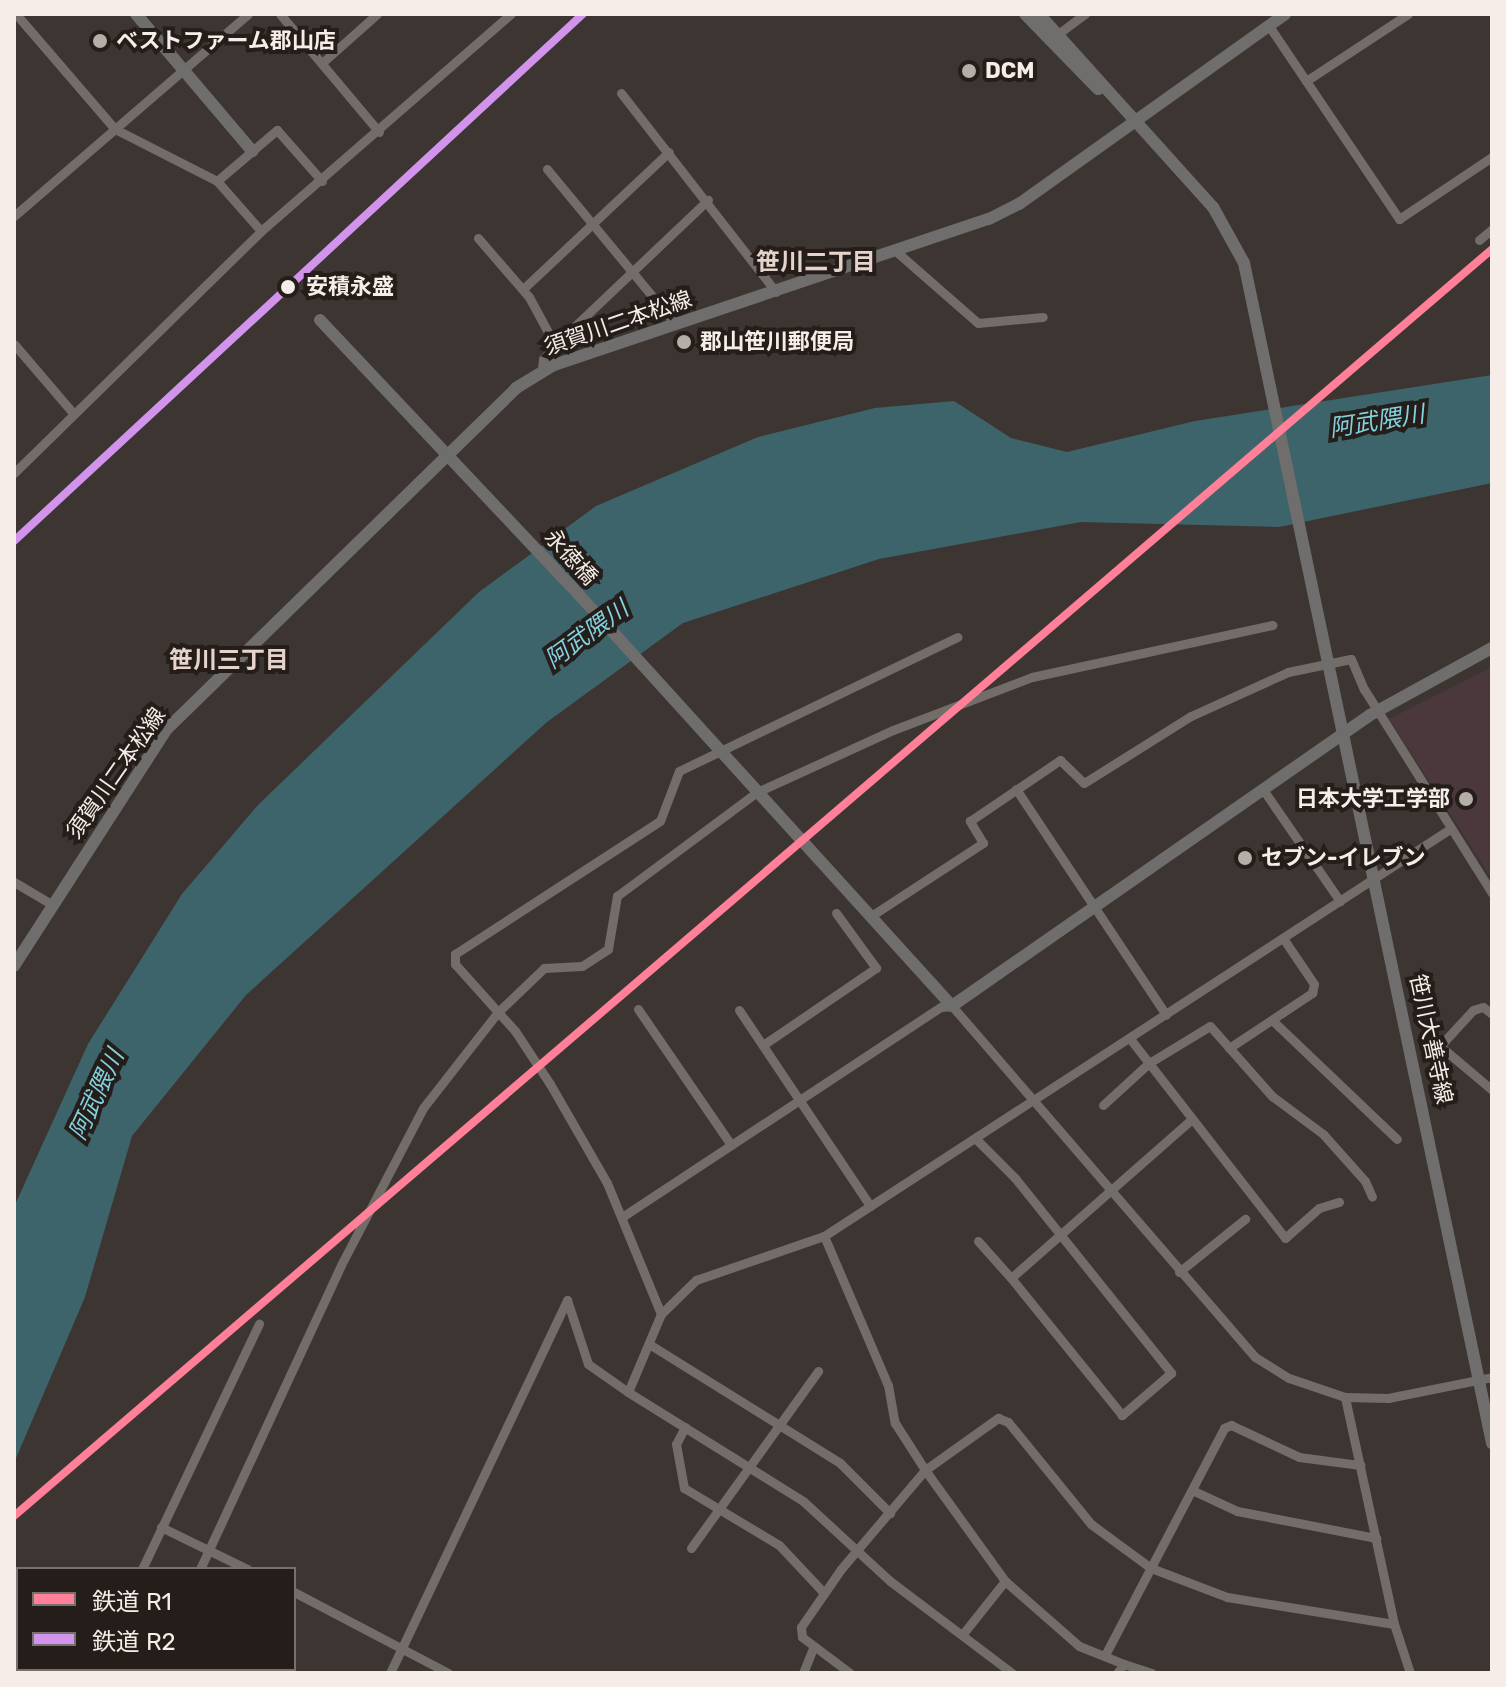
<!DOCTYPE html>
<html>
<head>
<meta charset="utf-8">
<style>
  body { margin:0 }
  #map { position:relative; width:1506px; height:1687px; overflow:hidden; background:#3d3532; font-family:Rubik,"Noto Sans JP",sans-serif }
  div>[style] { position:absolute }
  .education>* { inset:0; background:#4b383c }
  .water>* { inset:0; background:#3d646a }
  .street>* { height:9px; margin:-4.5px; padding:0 4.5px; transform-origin:4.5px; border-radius:4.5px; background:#736d6a }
  .secondary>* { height:12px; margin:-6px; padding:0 6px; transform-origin:6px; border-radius:6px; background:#6f6e6d }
  .rail-1>* { height:8px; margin:-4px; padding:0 4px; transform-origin:4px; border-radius:4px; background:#ff8098 }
  .rail-2>* { height:8px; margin:-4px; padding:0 4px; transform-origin:4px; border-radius:4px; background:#d193ec }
  .dots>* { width:22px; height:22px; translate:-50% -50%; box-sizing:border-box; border:4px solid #241d1a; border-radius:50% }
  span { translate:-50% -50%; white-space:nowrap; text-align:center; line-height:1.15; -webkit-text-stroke:8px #241d1a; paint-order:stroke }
  .poi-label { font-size:22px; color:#f6ede8; font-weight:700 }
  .left { translate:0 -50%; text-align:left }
  .right { translate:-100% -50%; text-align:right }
  .stop-label { font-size:22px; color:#f6ede8; font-weight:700 }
  .street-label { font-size:22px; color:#f6ede8 }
  .neighbourhood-label { font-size:24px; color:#e6d4cc; font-weight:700 }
  .water-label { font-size:24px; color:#83d1de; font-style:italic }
  .frame { position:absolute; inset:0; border:16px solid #f6ede8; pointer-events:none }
  .legend { position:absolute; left:16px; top:1567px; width:280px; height:104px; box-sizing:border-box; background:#241d1a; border:2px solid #78706c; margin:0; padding:10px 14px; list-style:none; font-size:24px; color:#f6ede8 }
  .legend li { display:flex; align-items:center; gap:16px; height:40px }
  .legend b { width:40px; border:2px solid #78706c }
</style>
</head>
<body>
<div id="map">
  <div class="education">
    <div style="clip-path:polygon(1492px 667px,1492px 879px,1389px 719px)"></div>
  </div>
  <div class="water">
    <div style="clip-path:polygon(1492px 375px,1492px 483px,1279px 527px,1081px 522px,879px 559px,683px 623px,547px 722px,246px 995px,132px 1136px,85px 1297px,14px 1463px,14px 1207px,88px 1044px,182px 894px,258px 805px,479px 592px,596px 506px,758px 437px,875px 408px,954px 401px,1011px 438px,1067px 452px,1195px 421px)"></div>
  </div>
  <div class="street">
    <div style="left:16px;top:14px;width:152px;rotate:49.3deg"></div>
    <div style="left:115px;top:129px;width:114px;rotate:27deg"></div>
    <div style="left:280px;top:14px;width:154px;rotate:50deg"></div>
    <div style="left:1269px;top:26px;width:233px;rotate:56deg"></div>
    <div style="left:1399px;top:219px;width:112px;rotate:-33.7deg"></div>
    <div style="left:1058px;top:34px;width:34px;rotate:-37deg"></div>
    <div style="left:323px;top:62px;width:72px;rotate:-41.6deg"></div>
    <div style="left:1306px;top:81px;width:122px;rotate:-33.3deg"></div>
    <div style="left:621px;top:93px;width:252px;rotate:52.1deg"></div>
    <div style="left:547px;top:169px;width:201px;rotate:50.4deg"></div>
    <div style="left:14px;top:216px;width:309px;rotate:-40.8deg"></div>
    <div style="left:261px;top:231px;width:67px;rotate:-131.3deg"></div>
    <div style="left:217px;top:181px;width:79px;rotate:-40.4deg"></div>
    <div style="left:277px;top:130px;width:68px;rotate:48.6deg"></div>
    <div style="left:478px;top:238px;width:78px;rotate:49.2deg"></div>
    <div style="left:529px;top:297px;width:55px;rotate:61.6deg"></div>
    <div style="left:1479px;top:240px;width:17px;rotate:-40deg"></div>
    <div style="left:898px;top:253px;width:106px;rotate:41.2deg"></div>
    <div style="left:978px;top:323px;width:65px;rotate:-5.3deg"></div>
    <div style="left:523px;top:289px;width:200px;rotate:-43.2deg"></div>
    <div style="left:14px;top:344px;width:89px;rotate:49.5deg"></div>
    <div style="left:542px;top:370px;width:11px;rotate:-85deg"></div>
    <div style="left:543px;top:359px;width:18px;rotate:-49deg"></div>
    <div style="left:555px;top:345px;width:211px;rotate:-43.5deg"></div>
    <div style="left:14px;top:473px;width:346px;rotate:-44.4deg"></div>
    <div style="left:261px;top:231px;width:331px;rotate:-41deg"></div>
    <div style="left:1016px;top:789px;width:271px;rotate:56.4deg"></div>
    <div style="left:1264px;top:791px;width:134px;rotate:55.4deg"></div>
    <div style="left:14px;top:882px;width:45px;rotate:30.5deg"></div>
    <div style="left:871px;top:916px;width:134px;rotate:-33.1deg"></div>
    <div style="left:983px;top:843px;width:26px;rotate:-121deg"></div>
    <div style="left:970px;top:821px;width:109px;rotate:-34.1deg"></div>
    <div style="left:1060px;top:760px;width:33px;rotate:44deg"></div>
    <div style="left:1084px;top:783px;width:126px;rotate:-32.1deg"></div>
    <div style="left:1191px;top:716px;width:107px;rotate:-24.4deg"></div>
    <div style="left:1288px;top:672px;width:64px;rotate:-11.7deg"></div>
    <div style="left:1351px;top:659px;width:33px;rotate:67deg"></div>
    <div style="left:1364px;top:689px;width:241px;rotate:57.9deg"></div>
    <div style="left:638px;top:1009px;width:165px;rotate:55.6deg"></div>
    <div style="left:739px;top:1010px;width:236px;rotate:56.2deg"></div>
    <div style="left:1492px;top:1014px;width:11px;rotate:-142deg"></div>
    <div style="left:1483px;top:1007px;width:10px;rotate:163deg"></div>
    <div style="left:1473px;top:1010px;width:49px;rotate:132.5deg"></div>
    <div style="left:1440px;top:1046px;width:68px;rotate:40.2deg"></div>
    <div style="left:1273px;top:1021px;width:171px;rotate:43.6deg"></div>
    <div style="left:1131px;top:1040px;width:251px;rotate:52.1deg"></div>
    <div style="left:1285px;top:1238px;width:45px;rotate:-41.4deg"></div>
    <div style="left:1319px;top:1208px;width:21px;rotate:-17deg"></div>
    <div style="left:763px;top:1045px;width:137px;rotate:-34.3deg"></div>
    <div style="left:876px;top:968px;width:68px;rotate:-126deg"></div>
    <div style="left:1229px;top:1048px;width:100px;rotate:-33.5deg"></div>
    <div style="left:1312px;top:993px;width:9px;rotate:-77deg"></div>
    <div style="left:1314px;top:984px;width:55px;rotate:-124deg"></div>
    <div style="left:1103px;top:1105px;width:62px;rotate:-42.4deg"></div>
    <div style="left:1149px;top:1063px;width:71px;rotate:-31.2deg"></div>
    <div style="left:1210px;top:1026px;width:94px;rotate:48.5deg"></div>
    <div style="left:1272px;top:1096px;width:64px;rotate:36.7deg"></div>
    <div style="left:1323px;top:1134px;width:63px;rotate:48.2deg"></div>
    <div style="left:1365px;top:1181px;width:17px;rotate:66deg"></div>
    <div style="left:976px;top:1139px;width:55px;rotate:45deg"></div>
    <div style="left:1015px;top:1178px;width:250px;rotate:51.3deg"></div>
    <div style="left:1171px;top:1373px;width:65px;rotate:139.4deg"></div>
    <div style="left:1122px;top:1415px;width:176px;rotate:-129deg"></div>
    <div style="left:622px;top:1217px;width:382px;rotate:-33.4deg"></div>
    <div style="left:941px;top:1007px;width:11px;rotate:-5deg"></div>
    <div style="left:952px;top:1006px;width:464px;rotate:49.2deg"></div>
    <div style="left:1255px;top:1357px;width:40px;rotate:32deg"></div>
    <div style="left:1289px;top:1378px;width:59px;rotate:18.7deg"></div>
    <div style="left:1345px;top:1397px;width:43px;rotate:1.3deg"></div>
    <div style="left:1388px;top:1398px;width:106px;rotate:-11.4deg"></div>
    <div style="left:824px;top:1236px;width:162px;rotate:66.8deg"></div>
    <div style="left:888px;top:1385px;width:39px;rotate:80deg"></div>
    <div style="left:895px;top:1423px;width:56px;rotate:57.4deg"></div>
    <div style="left:925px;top:1470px;width:137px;rotate:54.2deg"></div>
    <div style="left:1005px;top:1581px;width:98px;rotate:41.3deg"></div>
    <div style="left:1079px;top:1646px;width:48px;rotate:21.8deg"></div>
    <div style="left:1124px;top:1664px;width:11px;rotate:128deg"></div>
    <div style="left:978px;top:1241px;width:50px;rotate:48.3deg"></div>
    <div style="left:1011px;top:1278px;width:241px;rotate:-41.3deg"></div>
    <div style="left:1179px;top:1272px;width:85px;rotate:-38.8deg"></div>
    <div style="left:567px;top:1300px;width:67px;rotate:71.8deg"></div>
    <div style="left:588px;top:1364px;width:49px;rotate:35deg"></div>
    <div style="left:661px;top:1314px;width:142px;rotate:-112.4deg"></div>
    <div style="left:607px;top:1183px;width:114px;rotate:-119.9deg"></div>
    <div style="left:550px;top:1084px;width:64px;rotate:-123.4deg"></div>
    <div style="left:515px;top:1031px;width:90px;rotate:-131.8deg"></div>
    <div style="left:455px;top:964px;width:10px;rotate:-90deg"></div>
    <div style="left:455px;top:954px;width:244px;rotate:-33deg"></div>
    <div style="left:660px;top:821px;width:53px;rotate:-69.2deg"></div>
    <div style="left:679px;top:771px;width:309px;rotate:-25.7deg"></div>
    <div style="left:649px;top:1344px;width:225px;rotate:31.9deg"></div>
    <div style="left:840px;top:1463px;width:71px;rotate:45deg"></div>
    <div style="left:685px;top:1427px;width:19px;rotate:118deg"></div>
    <div style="left:676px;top:1444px;width:45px;rotate:79.7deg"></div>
    <div style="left:684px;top:1488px;width:111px;rotate:31deg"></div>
    <div style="left:779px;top:1545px;width:66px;rotate:46.8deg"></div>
    <div style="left:1192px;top:1490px;width:50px;rotate:25deg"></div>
    <div style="left:1237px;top:1511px;width:142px;rotate:11deg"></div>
    <div style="left:161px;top:1527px;width:96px;rotate:26deg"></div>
    <div style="left:691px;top:1548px;width:218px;rotate:-54.3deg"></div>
    <div style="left:142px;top:1569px;width:272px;rotate:-64.5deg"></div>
    <div style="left:200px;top:1569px;width:335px;rotate:-65.1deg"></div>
    <div style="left:341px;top:1265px;width:177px;rotate:-62.4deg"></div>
    <div style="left:423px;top:1108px;width:122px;rotate:-52deg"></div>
    <div style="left:498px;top:1012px;width:64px;rotate:-43.7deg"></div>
    <div style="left:544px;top:968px;width:38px;rotate:-3deg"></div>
    <div style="left:582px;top:966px;width:31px;rotate:-33deg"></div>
    <div style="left:608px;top:949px;width:54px;rotate:-80.4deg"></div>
    <div style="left:617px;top:896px;width:174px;rotate:-36.6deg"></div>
    <div style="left:757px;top:792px;width:149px;rotate:-24.5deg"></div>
    <div style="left:893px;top:730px;width:149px;rotate:-20.9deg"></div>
    <div style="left:1032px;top:677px;width:246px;rotate:-12.2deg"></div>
    <div style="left:294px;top:1592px;width:174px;rotate:27.7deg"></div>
    <div style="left:1394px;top:1624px;width:52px;rotate:71.9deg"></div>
    <div style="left:962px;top:1635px;width:69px;rotate:-51.5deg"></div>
    <div style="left:1105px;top:1655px;width:256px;rotate:-62.3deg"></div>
    <div style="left:1224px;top:1428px;width:8px;rotate:-23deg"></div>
    <div style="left:1231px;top:1425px;width:75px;rotate:25.2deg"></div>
    <div style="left:1299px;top:1457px;width:62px;rotate:7.5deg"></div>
    <div style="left:1124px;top:1664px;width:29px;rotate:18deg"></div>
    <div style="left:93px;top:1673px;width:4px;rotate:-63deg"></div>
    <div style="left:152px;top:1673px;width:4px;rotate:-63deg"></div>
    <div style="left:390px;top:1673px;width:413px;rotate:-64.6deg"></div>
    <div style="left:803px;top:1673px;width:29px;rotate:-68deg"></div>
    <div style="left:850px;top:1673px;width:60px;rotate:-143.1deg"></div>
    <div style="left:802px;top:1637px;width:10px;rotate:-96deg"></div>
    <div style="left:801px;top:1627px;width:70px;rotate:-55.4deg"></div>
    <div style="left:841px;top:1569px;width:130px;rotate:-49.7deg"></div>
    <div style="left:925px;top:1470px;width:90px;rotate:-35.5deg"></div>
    <div style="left:998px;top:1418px;width:11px;rotate:22deg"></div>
    <div style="left:1008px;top:1422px;width:132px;rotate:50.9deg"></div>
    <div style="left:1091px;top:1524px;width:74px;rotate:36.3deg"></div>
    <div style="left:1151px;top:1568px;width:81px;rotate:20.9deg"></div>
    <div style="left:1227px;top:1597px;width:169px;rotate:9.2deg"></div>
    <div style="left:1394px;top:1624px;width:232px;rotate:-102.2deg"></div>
    <div style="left:1012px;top:1673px;width:153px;rotate:-143deg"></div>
    <div style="left:890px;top:1581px;width:118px;rotate:-137.4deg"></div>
    <div style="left:803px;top:1501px;width:206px;rotate:-148.1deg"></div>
    <div style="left:628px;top:1392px;width:85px;rotate:-67.1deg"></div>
    <div style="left:661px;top:1314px;width:49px;rotate:-44.2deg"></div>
    <div style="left:696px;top:1280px;width:135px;rotate:-19deg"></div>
    <div style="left:824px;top:1236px;width:747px;rotate:-33.03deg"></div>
  </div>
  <div class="secondary">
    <div style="left:136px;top:14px;width:180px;rotate:49.7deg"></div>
    <div style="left:1025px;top:14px;width:105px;rotate:45.8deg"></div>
    <div style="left:1039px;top:14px;width:260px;rotate:48deg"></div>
    <div style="left:1213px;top:207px;width:64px;rotate:61deg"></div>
    <div style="left:1244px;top:263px;width:1206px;rotate:78.13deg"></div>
    <div style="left:320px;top:320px;width:366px;rotate:46.7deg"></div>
    <div style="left:571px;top:586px;width:567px;rotate:47.79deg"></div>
    <div style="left:952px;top:1006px;width:509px;rotate:-34.84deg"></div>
    <div style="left:1370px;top:715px;width:139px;rotate:-28.8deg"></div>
    <div style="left:14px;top:966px;width:282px;rotate:-57.2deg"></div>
    <div style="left:167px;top:729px;width:488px;rotate:-44.3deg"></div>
    <div style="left:516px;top:388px;width:44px;rotate:-31.2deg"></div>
    <div style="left:554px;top:365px;width:459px;rotate:-18.6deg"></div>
    <div style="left:989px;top:219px;width:34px;rotate:-27deg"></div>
    <div style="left:1019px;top:204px;width:327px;rotate:-35.5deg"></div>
  </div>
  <div class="rail-1">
    <div style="left:14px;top:1516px;width:1947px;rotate:-40.6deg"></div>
  </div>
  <div class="rail-2">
    <div style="left:14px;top:541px;width:776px;rotate:-42.81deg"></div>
  </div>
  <div class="dots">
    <div style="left:100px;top:41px;background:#b5ada8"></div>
    <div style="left:969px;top:71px;background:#b5ada8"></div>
    <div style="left:288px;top:287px;background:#f6ede8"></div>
    <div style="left:684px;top:342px;background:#b5ada8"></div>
    <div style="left:1466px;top:799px;background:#b5ada8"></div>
    <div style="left:1245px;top:858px;background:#b5ada8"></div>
  </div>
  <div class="poi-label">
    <span class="left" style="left:116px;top:41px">ベストファーム郡山店</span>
    <span class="left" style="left:985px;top:71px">DCM</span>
    <span class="left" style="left:700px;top:342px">郡山笹川郵便局</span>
    <span class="right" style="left:1450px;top:799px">日本大学工学部</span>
    <span class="left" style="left:1261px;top:858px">セブン-イレブン</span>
  </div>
  <div class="stop-label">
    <span class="left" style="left:306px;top:287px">安積永盛</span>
  </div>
  <div class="street-label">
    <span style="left:618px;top:323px;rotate:-19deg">須賀川二本松線</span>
    <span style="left:571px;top:557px;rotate:48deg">永徳橋</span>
    <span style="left:116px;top:773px;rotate:-55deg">須賀川二本松線</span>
    <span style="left:1431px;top:1039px;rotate:78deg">笹川大善寺線</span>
  </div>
  <div class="neighbourhood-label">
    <span style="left:816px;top:263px">笹川二丁目</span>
    <span style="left:229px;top:661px">笹川三丁目</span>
  </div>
  <div class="water-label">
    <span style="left:1377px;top:422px;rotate:-9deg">阿武隈川</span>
    <span style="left:587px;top:635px;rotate:-36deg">阿武隈川</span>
    <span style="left:97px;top:1095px;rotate:-65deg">阿武隈川</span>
  </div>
  <div class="frame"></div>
  <ul class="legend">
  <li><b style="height:10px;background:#ff8098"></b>鉄道 R1</li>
  <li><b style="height:10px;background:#d193ec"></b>鉄道 R2</li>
  </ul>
</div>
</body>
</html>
